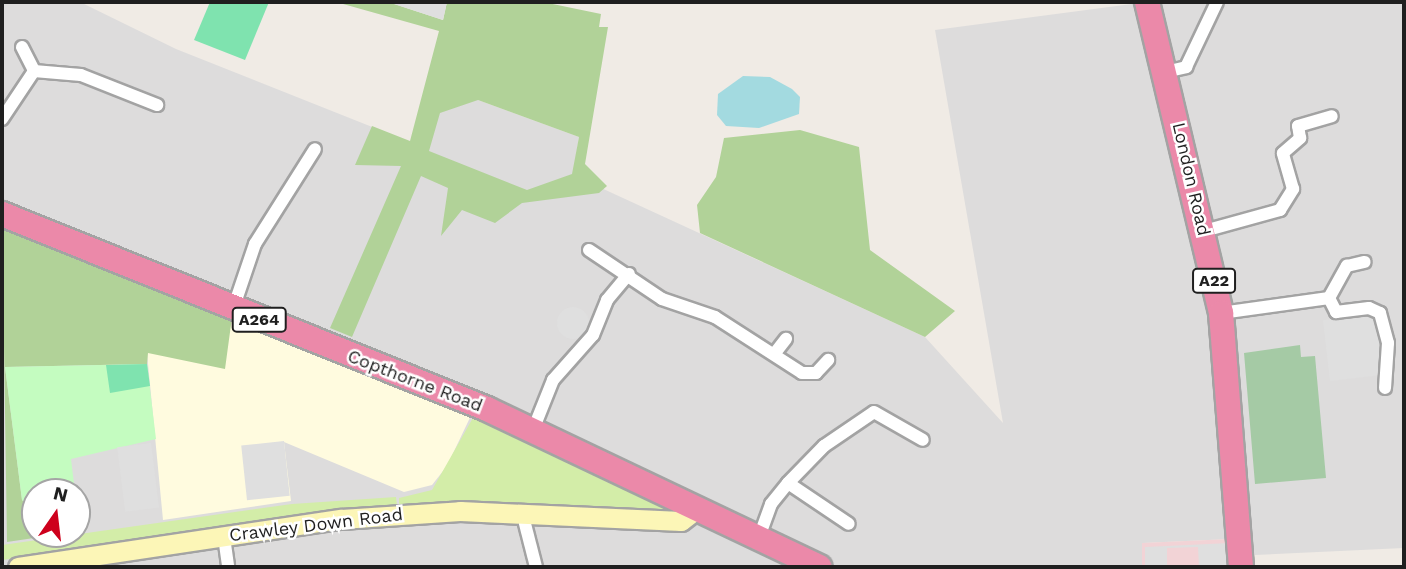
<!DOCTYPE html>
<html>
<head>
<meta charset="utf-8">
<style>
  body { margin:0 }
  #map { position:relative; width:1406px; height:569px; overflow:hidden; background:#f0ebe5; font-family:"Work Sans",sans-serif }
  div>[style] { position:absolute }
  .residential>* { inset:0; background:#dddcdc }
  .commercial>* { inset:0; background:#f2d3d6 }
  .education>* { inset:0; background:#fffbdf }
  .grass>* { inset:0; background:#d3eda8 }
  .forest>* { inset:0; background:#b1d298 }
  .cemetery>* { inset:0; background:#a5caa5 }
  .park>* { inset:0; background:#c4fcc0 }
  .pitch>* { inset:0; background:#7fe3af }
  .parking>* { inset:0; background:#dfdfdf; transform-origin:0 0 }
  .round { border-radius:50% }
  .water>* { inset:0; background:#a3dae0 }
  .roads { filter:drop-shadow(2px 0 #a3a3a3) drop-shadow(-2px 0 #a3a3a3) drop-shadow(0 2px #a3a3a3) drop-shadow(0 -2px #a3a3a3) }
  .street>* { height:12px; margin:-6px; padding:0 6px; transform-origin:6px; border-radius:6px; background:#fff }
  .secondary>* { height:19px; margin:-9.5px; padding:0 9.5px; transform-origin:9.5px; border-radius:9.5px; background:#fcf6b7 }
  .highway>* { height:24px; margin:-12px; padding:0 12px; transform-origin:12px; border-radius:12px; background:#eb89a9 }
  span { translate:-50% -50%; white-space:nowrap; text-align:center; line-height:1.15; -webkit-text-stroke:5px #fff; paint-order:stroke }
  .shield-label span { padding:2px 5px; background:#fff; border:2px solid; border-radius:5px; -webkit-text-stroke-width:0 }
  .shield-label { font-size:16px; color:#1f1f1f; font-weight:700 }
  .street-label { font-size:18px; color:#1f1f1f }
  .frame { position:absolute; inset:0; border:4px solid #1f1f1f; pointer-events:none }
  .north { position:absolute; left:21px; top:478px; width:70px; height:70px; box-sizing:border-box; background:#fff; border:2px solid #a5a5a5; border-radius:50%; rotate:14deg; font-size:19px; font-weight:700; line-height:28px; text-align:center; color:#1f1f1f }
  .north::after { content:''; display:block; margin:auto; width:24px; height:32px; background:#ce001c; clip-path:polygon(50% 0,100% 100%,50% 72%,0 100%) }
</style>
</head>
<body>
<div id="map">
  <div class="residential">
    <div style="clip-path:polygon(evenodd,2px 2px,80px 2px,176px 49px,420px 146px,439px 102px,478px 100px,579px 137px,573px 175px,925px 337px,1003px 423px,935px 30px,1147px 2px,1404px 2px,1404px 548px,1255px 555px,1230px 539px,1143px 543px,1142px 567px,2px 567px,2px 2px,35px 492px,77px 492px,77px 534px,35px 534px,35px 492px)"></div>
  </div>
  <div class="commercial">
    <div style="clip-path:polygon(1230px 539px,1231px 567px,1142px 567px,1142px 543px)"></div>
  </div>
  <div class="education">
    <div style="clip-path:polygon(233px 310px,476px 405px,447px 466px,432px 485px,404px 492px,284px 442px,291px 501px,163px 520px,147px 353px)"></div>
  </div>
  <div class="grass">
    <div style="clip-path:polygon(474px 416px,671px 509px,670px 514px,399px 505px,399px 498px,432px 490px)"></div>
    <div style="clip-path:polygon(396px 497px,397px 505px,2px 560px,2px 545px,292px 504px)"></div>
  </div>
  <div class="forest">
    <div style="clip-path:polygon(evenodd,336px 2px,388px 2px,443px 20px,447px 2px,543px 2px,601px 14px,599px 27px,608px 27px,585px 164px,607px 186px,599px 193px,522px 203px,495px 223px,462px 210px,441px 236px,448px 188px,421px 176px,352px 337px,330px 328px,401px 166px,355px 165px,372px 126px,410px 141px,439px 31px,336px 2px,478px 100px,579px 137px,572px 174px,527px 190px,429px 151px,440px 113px,478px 100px)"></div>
    <div style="clip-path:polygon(800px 130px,859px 147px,870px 250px,955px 311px,925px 337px,700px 233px,697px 205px,716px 177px,724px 138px)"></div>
    <div style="clip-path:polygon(2px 214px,233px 310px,225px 369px,148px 353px,147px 364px,5px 367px,22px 500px,35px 512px,35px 534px,54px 535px,7px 542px)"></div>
  </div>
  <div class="cemetery">
    <div style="clip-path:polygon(1300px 345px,1301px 357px,1315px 356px,1326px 478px,1255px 484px,1244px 353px)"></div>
  </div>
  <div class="park">
    <div style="clip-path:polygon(147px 364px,156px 439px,71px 459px,75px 492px,35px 492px,35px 512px,22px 500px,5px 367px)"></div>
  </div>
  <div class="pitch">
    <div style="clip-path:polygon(210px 2px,269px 2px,245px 60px,194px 40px)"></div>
    <div style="clip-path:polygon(147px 364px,150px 386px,110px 393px,106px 365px)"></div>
  </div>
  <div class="parking">
    <div style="clip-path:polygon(388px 2px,447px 2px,443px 20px)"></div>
    <div class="round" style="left:557px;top:307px;width:32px;height:32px"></div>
    <div style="clip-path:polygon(1368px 315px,1377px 318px,1384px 344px,1381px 375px,1330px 381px,1323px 320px)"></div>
    <div style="left:284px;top:441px;width:55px;height:43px;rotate:84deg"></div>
    <div style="left:151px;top:443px;width:65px;height:34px;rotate:83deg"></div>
    <div style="clip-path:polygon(1230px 543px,1231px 567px,1199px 567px,1198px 547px,1167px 548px,1167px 567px,1145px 567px,1145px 547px)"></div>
  </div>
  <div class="water">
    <div style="clip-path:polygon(743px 76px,770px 77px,792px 89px,800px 97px,799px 114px,759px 128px,726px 126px,717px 115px,718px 94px)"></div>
  </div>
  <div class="roads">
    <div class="street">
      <div style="left:22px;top:47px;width:27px;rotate:63deg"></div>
      <div style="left:1165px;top:72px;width:22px;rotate:-13deg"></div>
      <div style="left:1186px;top:67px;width:72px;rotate:-64.5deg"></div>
      <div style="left:2px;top:119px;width:58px;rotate:-56.3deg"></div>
      <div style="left:34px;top:71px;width:47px;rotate:4.9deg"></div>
      <div style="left:81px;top:75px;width:82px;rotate:21.5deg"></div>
      <div style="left:1204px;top:231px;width:79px;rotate:-15.4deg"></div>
      <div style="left:1280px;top:210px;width:25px;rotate:-58deg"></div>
      <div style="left:1293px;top:189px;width:37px;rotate:-106deg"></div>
      <div style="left:1283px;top:153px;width:23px;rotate:-41deg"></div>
      <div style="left:1300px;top:138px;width:12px;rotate:-99deg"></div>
      <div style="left:1298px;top:126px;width:35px;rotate:-16deg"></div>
      <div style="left:589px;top:250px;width:88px;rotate:33.9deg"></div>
      <div style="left:662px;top:299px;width:56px;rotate:18.8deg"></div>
      <div style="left:715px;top:317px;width:103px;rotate:32.8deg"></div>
      <div style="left:802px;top:373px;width:14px"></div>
      <div style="left:816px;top:373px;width:18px;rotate:-47deg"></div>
      <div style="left:1329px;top:298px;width:16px;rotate:63deg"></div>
      <div style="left:1336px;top:312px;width:33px;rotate:-7deg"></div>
      <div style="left:1369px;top:308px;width:12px;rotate:24deg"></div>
      <div style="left:1380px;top:313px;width:31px;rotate:75deg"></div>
      <div style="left:1388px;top:343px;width:45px;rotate:93.8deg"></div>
      <div style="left:233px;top:309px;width:69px;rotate:-71.3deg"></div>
      <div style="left:255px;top:244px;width:112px;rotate:-57.7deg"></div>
      <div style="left:1221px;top:313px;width:109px;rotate:-7.9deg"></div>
      <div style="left:1329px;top:298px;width:37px;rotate:-61deg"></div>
      <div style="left:1347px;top:266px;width:18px;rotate:-13deg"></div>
      <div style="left:775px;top:353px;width:18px;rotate:-52deg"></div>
      <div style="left:533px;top:430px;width:54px;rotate:-68.2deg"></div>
      <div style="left:553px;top:380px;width:60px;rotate:-48.4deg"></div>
      <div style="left:593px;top:335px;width:38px;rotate:-68deg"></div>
      <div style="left:607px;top:300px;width:34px;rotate:-50deg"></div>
      <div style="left:788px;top:483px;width:73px;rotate:33.9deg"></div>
      <div style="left:522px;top:512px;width:57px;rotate:75.7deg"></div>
      <div style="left:224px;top:537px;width:30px;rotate:82deg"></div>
      <div style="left:758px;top:540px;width:38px;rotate:-70deg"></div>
      <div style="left:771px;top:504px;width:27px;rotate:-51deg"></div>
      <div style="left:788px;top:483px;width:52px;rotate:-45.8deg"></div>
      <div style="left:824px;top:446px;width:60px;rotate:-34.2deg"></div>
      <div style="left:874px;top:412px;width:56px;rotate:29.7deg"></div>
    </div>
    <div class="secondary">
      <div style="left:18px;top:567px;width:327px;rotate:-8.5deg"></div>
      <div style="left:341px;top:519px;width:119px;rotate:-3.8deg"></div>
      <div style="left:460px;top:511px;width:221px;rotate:2.6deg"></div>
      <div style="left:681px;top:521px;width:18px;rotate:-38deg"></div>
    </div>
    <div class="highway">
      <div style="left:1147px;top:2px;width:320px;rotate:76.6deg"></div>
      <div style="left:1221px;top:313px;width:255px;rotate:85.5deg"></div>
      <div style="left:2px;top:214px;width:523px;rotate:21.9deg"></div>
      <div style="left:487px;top:409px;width:368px;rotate:25.4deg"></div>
    </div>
  </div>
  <div class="shield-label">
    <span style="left:1214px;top:281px">A22</span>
    <span style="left:259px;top:320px">A264</span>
  </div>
  <div class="street-label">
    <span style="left:1191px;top:179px;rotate:77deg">London Road</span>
    <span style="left:415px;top:381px;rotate:21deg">Copthorne Road</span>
    <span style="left:316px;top:525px;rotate:-7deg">Crawley Down Road</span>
  </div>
  <div class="frame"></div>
  <div class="north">N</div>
</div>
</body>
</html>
